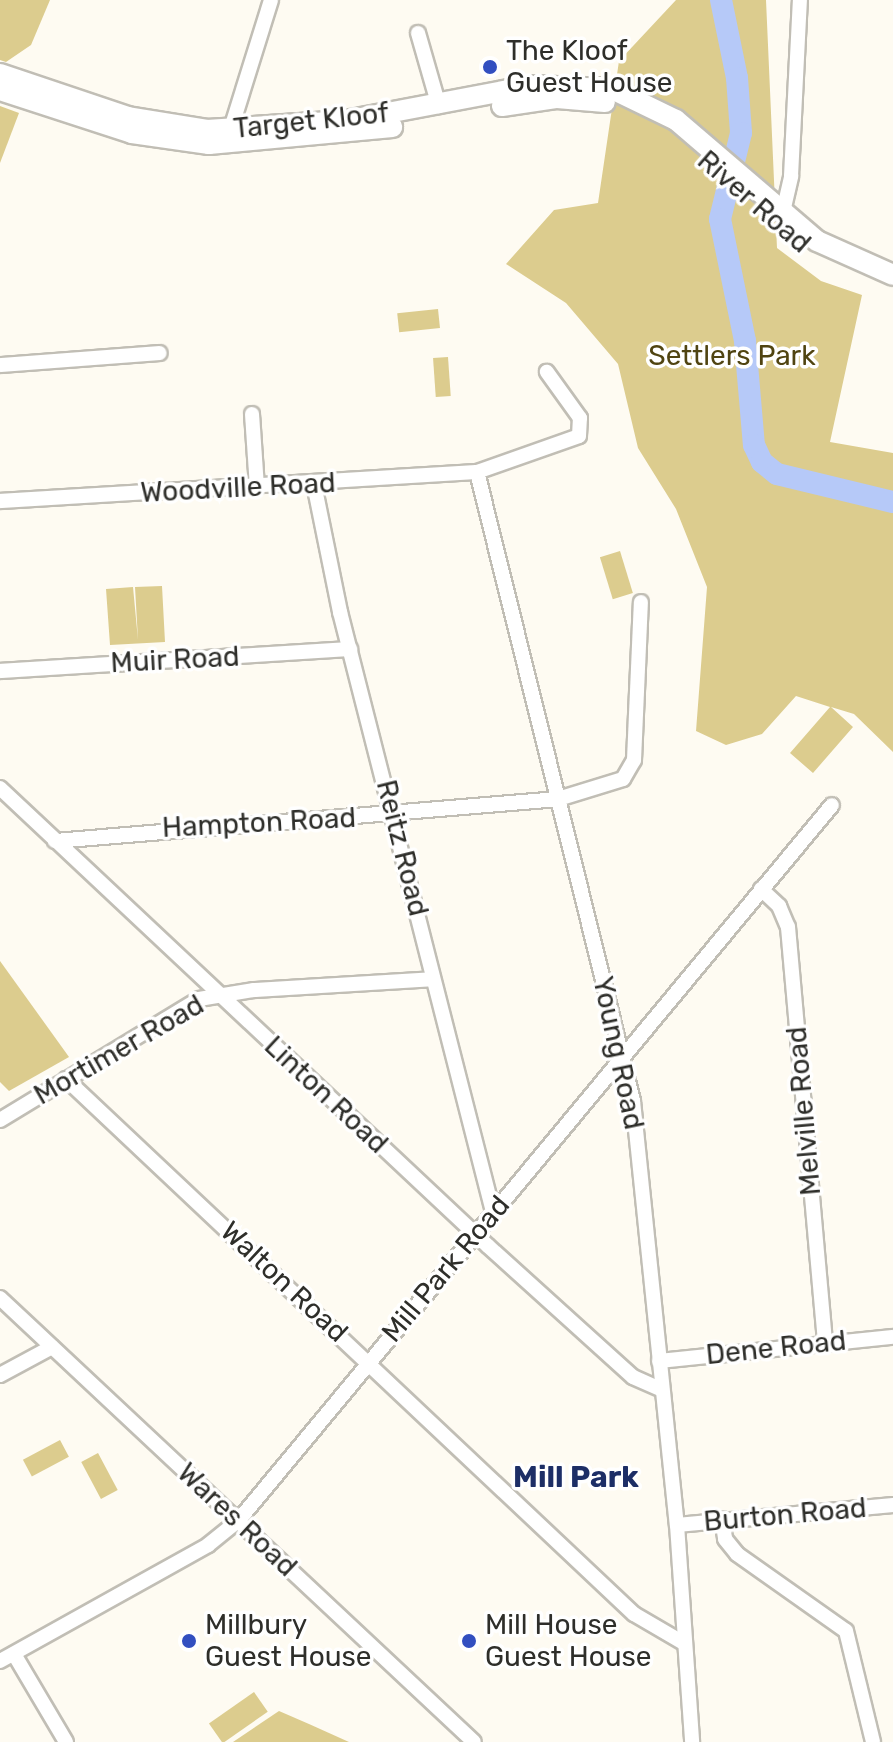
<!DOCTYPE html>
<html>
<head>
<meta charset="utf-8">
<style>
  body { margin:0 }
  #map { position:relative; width:893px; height:1742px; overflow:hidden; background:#fefbf2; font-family:Rubik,sans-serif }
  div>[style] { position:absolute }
  .green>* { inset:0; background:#dccc8e; transform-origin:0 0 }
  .river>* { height:22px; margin:-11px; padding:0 11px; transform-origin:11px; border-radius:11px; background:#b6c9f8 }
  .roads { filter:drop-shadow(2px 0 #c1beb5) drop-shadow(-2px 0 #c1beb5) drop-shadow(0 2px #c1beb5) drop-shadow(0 -2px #c1beb5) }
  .minor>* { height:14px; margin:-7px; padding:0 7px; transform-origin:7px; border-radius:7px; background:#fff }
  .secondary>* { height:20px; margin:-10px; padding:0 10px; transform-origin:10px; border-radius:10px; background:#fff }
  .dots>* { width:22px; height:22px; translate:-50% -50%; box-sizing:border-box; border:4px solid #fff; border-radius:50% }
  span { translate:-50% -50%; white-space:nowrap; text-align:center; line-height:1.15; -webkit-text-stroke:7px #fff; paint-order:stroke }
  .poi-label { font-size:28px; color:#2e2e2a }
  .left { translate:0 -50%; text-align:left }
  .street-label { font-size:28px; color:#2e2e2a }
  .park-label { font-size:28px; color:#504411 }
  .neighbourhood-label { font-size:30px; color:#1d2e66; font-weight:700 }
</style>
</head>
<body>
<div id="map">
  <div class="green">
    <div style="clip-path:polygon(0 0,50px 0,31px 45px,6px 62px,0 60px)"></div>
    <div style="clip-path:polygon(676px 0,766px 0,777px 248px,821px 281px,862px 295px,830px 442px,893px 453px,893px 752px,854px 714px,831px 707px,853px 727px,813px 773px,790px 753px,830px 707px,796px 696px,762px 734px,726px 745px,696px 731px,707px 587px,676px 509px,638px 448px,618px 364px,566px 303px,506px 264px,554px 210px,598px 203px,619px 61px)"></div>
    <div style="clip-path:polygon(0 106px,19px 113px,0 163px)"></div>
    <div style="left:438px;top:309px;width:19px;height:41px;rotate:84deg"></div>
    <div style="left:448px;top:357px;width:39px;height:15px;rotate:86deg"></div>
    <div style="left:620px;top:551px;width:44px;height:21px;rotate:73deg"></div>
    <div style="clip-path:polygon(162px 586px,165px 642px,110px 645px,106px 589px,133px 587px,138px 640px,135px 587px)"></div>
    <div style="clip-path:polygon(0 961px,69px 1057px,9px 1091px,0 1082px)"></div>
    <div style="left:60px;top:1440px;width:19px;height:42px;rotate:62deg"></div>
    <div style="left:98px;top:1453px;width:42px;height:19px;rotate:62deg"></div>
    <div style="left:254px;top:1692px;width:24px;height:55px;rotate:55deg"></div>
    <div style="clip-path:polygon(279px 1711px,309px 1724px,349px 1742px,233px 1742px)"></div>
  </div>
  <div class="river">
    <div style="left:721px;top:0;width:80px;rotate:78.4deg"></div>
    <div style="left:737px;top:78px;width:55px;rotate:85.8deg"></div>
    <div style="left:741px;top:133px;width:89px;rotate:103.7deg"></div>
    <div style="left:720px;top:219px;width:125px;rotate:78.4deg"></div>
    <div style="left:745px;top:341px;width:104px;rotate:85.1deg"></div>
    <div style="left:754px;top:445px;width:19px;rotate:65deg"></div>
    <div style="left:762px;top:462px;width:19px;rotate:39deg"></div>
    <div style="left:777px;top:474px;width:119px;rotate:13.6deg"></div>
  </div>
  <div class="roads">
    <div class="minor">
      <div style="left:418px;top:33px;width:76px;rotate:74deg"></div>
      <div style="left:229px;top:135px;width:141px;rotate:-72.7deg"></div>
      <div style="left:783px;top:212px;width:37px;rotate:-77deg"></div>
      <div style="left:791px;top:176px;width:176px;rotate:-87.1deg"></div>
      <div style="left:0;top:365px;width:160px;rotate:-4.3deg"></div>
      <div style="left:252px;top:414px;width:73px;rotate:86.1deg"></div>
      <div style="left:477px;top:472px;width:648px;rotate:76.07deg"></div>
      <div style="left:633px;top:1101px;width:426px;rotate:84.1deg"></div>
      <div style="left:677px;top:1525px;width:218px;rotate:86deg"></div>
      <div style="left:314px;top:484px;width:131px;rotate:78.5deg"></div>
      <div style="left:340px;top:612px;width:619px;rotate:75.69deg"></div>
      <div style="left:0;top:501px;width:478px;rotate:-3.5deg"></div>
      <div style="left:477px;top:472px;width:108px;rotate:-19.4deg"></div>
      <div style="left:579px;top:436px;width:18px;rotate:-87deg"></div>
      <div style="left:580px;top:418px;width:57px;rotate:-125.7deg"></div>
      <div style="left:0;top:671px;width:351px;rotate:-3.6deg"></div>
      <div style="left:0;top:788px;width:669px;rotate:43.18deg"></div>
      <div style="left:488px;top:1246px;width:195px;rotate:42.1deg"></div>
      <div style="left:633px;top:1377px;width:30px;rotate:24deg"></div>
      <div style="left:55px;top:841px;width:505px;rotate:-4.77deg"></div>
      <div style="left:558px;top:799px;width:68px;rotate:-17.1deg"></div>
      <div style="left:623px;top:779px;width:22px;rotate:-60deg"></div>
      <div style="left:634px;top:760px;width:158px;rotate:-87.5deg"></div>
      <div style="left:761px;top:889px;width:25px;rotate:43deg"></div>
      <div style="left:779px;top:906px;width:23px;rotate:67deg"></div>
      <div style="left:788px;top:927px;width:418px;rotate:84.9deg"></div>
      <div style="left:66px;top:1079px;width:780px;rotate:43.29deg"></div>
      <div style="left:634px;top:1614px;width:56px;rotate:30.3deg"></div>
      <div style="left:0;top:1120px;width:233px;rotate:-31.3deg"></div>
      <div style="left:199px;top:999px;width:56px;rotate:-9.3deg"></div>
      <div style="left:254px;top:990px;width:179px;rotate:-3.5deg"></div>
      <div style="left:0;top:1298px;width:649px;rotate:43.13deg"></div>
      <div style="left:659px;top:1361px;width:235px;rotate:-5.9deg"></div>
      <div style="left:0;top:1375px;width:59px;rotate:-28.3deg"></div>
      <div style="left:722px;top:1519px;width:20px;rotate:81deg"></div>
      <div style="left:725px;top:1539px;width:19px;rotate:51deg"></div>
      <div style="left:737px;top:1554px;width:133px;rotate:35.2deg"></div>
      <div style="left:846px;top:1631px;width:114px;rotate:76.3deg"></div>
      <div style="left:677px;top:1525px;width:217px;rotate:-5.3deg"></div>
      <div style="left:14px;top:1654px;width:102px;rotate:59.4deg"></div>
      <div style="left:0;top:1661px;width:238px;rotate:-29.1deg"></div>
      <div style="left:208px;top:1545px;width:38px;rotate:-39deg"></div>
      <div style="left:238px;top:1521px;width:930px;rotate:-50.32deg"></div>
    </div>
    <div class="secondary">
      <div style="left:0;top:74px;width:135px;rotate:18.6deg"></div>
      <div style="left:128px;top:117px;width:80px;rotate:9.3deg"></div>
      <div style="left:207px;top:130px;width:138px;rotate:-3.7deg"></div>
      <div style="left:345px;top:121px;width:188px;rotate:-10.7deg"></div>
      <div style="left:530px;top:86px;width:82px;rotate:2.1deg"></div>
      <div style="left:612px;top:89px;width:71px;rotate:25.8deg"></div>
      <div style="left:676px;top:120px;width:186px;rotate:40.6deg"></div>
      <div style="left:817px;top:241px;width:83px;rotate:24.1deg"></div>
      <div style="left:0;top:90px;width:139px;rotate:18deg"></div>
      <div style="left:132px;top:133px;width:78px;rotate:8.1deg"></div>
      <div style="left:209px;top:144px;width:184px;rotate:-5.3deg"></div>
      <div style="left:502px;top:106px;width:56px;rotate:-8.3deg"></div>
      <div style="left:557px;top:98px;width:48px;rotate:4.8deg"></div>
    </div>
  </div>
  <div class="dots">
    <div style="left:490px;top:67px;background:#324fc0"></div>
    <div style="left:189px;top:1641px;background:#324fc0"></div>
    <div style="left:469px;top:1641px;background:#324fc0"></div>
  </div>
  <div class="poi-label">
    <span class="left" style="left:506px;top:67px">The Kloof<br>Guest House</span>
    <span class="left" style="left:205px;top:1641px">Millbury<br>Guest House</span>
    <span class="left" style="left:485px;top:1641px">Mill House<br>Guest House</span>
  </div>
  <div class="street-label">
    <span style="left:311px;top:121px;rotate:-6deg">Target Kloof</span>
    <span style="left:754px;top:202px;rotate:41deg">River Road</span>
    <span style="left:238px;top:488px;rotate:-3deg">Woodville Road</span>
    <span style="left:175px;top:660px;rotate:-3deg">Muir Road</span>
    <span style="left:259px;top:823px;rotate:-3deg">Hampton Road</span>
    <span style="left:402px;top:848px;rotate:76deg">Reitz Road</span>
    <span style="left:119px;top:1050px;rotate:-30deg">Mortimer Road</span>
    <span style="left:618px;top:1053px;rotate:78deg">Young Road</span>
    <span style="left:326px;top:1095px;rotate:43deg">Linton Road</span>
    <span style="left:804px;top:1111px;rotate:-95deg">Melville Road</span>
    <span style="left:446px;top:1269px;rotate:-50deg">Mill Park Road</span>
    <span style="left:284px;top:1282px;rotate:43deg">Walton Road</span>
    <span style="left:776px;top:1348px;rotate:-6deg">Dene Road</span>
    <span style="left:785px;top:1515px;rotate:-5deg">Burton Road</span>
    <span style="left:237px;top:1520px;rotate:43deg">Wares Road</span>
  </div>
  <div class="park-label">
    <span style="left:732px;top:356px">Settlers Park</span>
  </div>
  <div class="neighbourhood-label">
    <span style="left:576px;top:1477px">Mill Park</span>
  </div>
</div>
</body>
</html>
